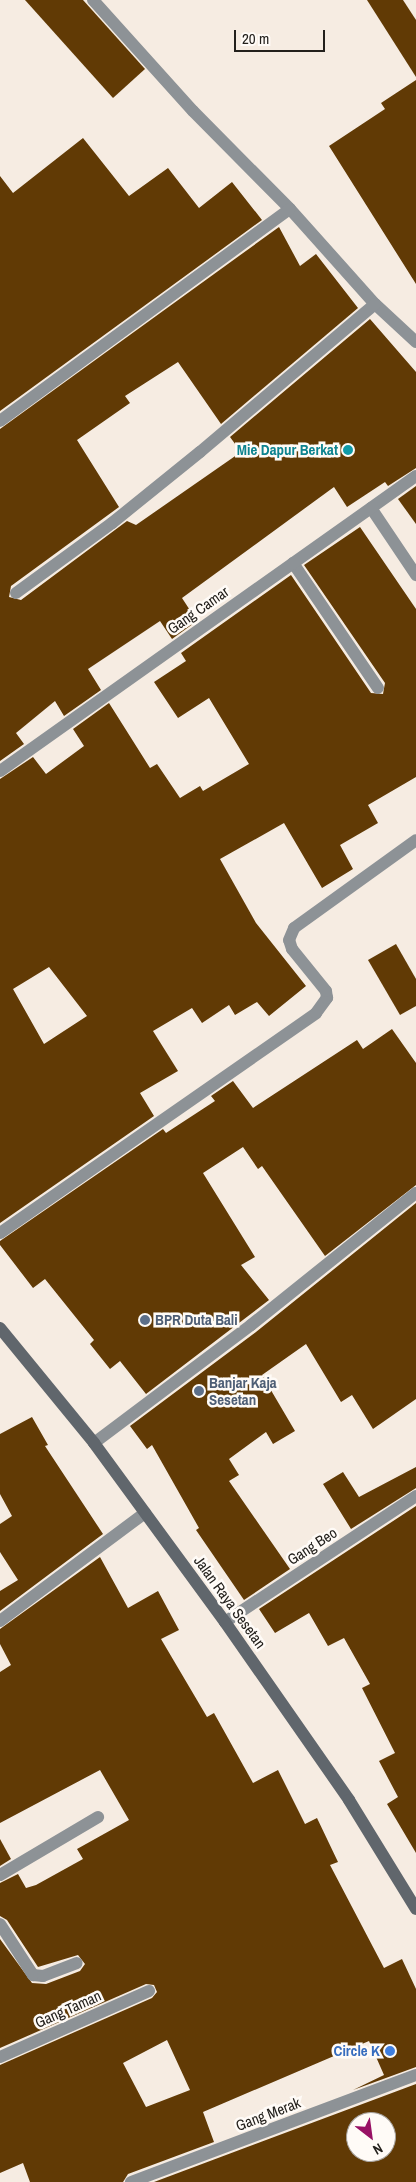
<!DOCTYPE html>
<html>
<head>
<meta charset="utf-8">
<style>
  body { margin:0 }
  #map { position:relative; width:416px; height:2182px; overflow:hidden; background:#f6ece2; font-family:"Archivo Narrow",sans-serif }
  div>[style] { position:absolute }
  .building>* { inset:0; background:#613a05 }
  .street>* { height:12px; margin:-6px; padding:0 6px; transform-origin:6px; border-radius:6px; background:#8d9296 }
  .secondary>* { height:12px; margin:-6px; padding:0 6px; transform-origin:6px; border-radius:6px; background:#60666c }
  .dots>* { width:14px; height:14px; translate:-50% -50%; box-sizing:border-box; border:2px solid #fffbf7; border-radius:50% }
  span { translate:-50% -50%; white-space:nowrap; text-align:center; line-height:1.15; -webkit-text-stroke:5px #fffbf7; paint-order:stroke }
  .culture-label { font-size:15px; color:#0d838f; font-weight:700 }
  .right { translate:-100% -50%; text-align:right }
  .street-label { font-size:15px; color:#23201c }
  .service-label { font-size:15px; color:#4e5e75; font-weight:700 }
  .left { translate:0 -50%; text-align:left }
  .shop-label { font-size:15px; color:#366cbe; font-weight:700 }
  .north { position:absolute; left:346px; top:2112px; width:50px; height:50px; box-sizing:border-box; background:#fffbf7; border:1px solid #a7a39f; border-radius:50%; rotate:150deg; font-size:14px; font-weight:700; line-height:20px; text-align:center; color:#23201c }
  .north::after { content:''; display:block; margin:auto; width:18px; height:22px; background:#981165; clip-path:polygon(50% 0,100% 100%,50% 72%,0 100%) }
  .scale { position:absolute; left:234px; top:30px; width:91px; height:22px; box-sizing:border-box; border:2px solid #23201c; border-top:0; padding-left:6px; font-size:15px; line-height:18px; white-space:nowrap; color:#23201c; -webkit-text-stroke:4px #fffbf7; paint-order:stroke }
</style>
</head>
<body>
<div id="map">
  <div class="building">
    <div style="clip-path:polygon(25px 0,83px 0,145px 69px,113px 98px)"></div>
    <div style="clip-path:polygon(367px 0,403px 0,416px 20px,416px 77px)"></div>
    <div style="clip-path:polygon(416px 80px,416px 284px,329px 146px,385px 109px,381px 103px)"></div>
    <div style="clip-path:polygon(83px 138px,129px 196px,168px 168px,199px 208px,232px 182px,262px 220px,0 411px,0 176px,13px 193px)"></div>
    <div style="clip-path:polygon(279px 227px,300px 266px,316px 254px,358px 308px,221px 424px,178px 362px,125px 396px,130px 403px,77px 440px,119px 507px,11px 586px,9px 597px,21px 600px,127px 521px,136px 525px,241px 452px,230px 437px,370px 319px,416px 372px,416px 468px,388px 486px,385px 482px,347px 507px,334px 487px,182px 598px,197px 621px,172px 639px,160px 621px,88px 669px,101px 690px,64px 716px,55px 701px,16px 733px,24px 744px,0 761px,0 429px)"></div>
    <div style="clip-path:polygon(416px 486px,416px 524px,398px 499px)"></div>
    <div style="clip-path:polygon(evenodd,360px 527px,416px 609px,416px 777px,368px 805px,378px 823px,340px 845px,353px 869px,322px 888px,284px 823px,220px 859px,256px 923px,306px 986px,269px 1016px,257px 1002px,235px 1015px,229px 1005px,202px 1023px,192px 1008px,153px 1031px,178px 1071px,140px 1093px,154px 1116px,0 1223px,0 779px,33px 757px,46px 774px,84px 746px,73px 729px,109px 703px,150px 768px,157px 764px,180px 798px,200px 786px,203px 791px,249px 764px,209px 698px,178px 718px,154px 682px,186px 661px,181px 653px,291px 575px,371px 693px,383px 694px,385px 683px,304px 565px,360px 527px,49px 967px,87px 1016px,44px 1044px,13px 989px,49px 967px)"></div>
    <div style="clip-path:polygon(396px 944px,416px 979px,416px 1006px,400px 1015px,368px 960px)"></div>
    <div style="clip-path:polygon(392px 1029px,416px 1063px,416px 1185px,325px 1256px,262px 1166px,258px 1169px,243px 1147px,203px 1173px,255px 1257px,241px 1265px,269px 1300px,146px 1394px,120px 1361px,110px 1369px,90px 1344px,94px 1340px,45px 1279px,33px 1288px,0 1245px,0 1241px,163px 1129px,166px 1133px,215px 1101px,211px 1096px,233px 1081px,253px 1108px,357px 1040px,363px 1049px)"></div>
    <div style="clip-path:polygon(416px 1203px,416px 1399px,373px 1429px,352px 1395px,341px 1402px,306px 1344px,262px 1375px,295px 1431px,273px 1444px,266px 1432px,229px 1459px,239px 1475px,229px 1481px,290px 1569px,244px 1600px,196px 1530px,199px 1528px,152px 1445px,147px 1449px,130px 1426px,256px 1332px)"></div>
    <div style="clip-path:polygon(32px 1417px,48px 1445px,45px 1446px,103px 1534px,0 1611px,0 1591px,18px 1580px,0 1552px,0 1524px,12px 1516px,0 1494px,0 1434px)"></div>
    <div style="clip-path:polygon(416px 1467px,416px 1488px,351px 1529px,323px 1484px,343px 1472px,359px 1497px)"></div>
    <div style="clip-path:polygon(416px 1506px,416px 1853px,387px 1804px,398px 1797px,379px 1761px,395px 1753px,362px 1688px,370px 1684px,344px 1638px,328px 1646px,309px 1613px,275px 1633px,259px 1609px)"></div>
    <div style="clip-path:polygon(evenodd,100px 1557px,128px 1608px,158px 1591px,179px 1630px,161px 1639px,207px 1717px,214px 1713px,253px 1783px,278px 1770px,305px 1824px,317px 1818px,338px 1862px,330px 1865px,384px 1968px,402px 1959px,416px 1989px,416px 2067px,353px 2090px,384px 2075px,369px 2041px,203px 2112px,214px 2142px,128px 2174px,123px 2182px,30px 2182px,23px 2163px,0 2173px,0 2065px,152px 1998px,157px 1992px,154px 1985px,146px 1984px,0 2048px,0 1939px,32px 1983px,46px 1984px,80px 1971px,85px 1964px,78px 1955px,38px 1967px,7px 1920px,0 1916px,0 1883px,18px 1874px,26px 1888px,36px 1885px,83px 1859px,77px 1849px,129px 1820px,100px 1770px,0 1823px,0 1672px,11px 1665px,0 1644px,0 1629px,100px 1557px,167px 2040px,190px 2090px,146px 2107px,123px 2063px,167px 2040px)"></div>
    <div style="clip-path:polygon(0 1839px,11px 1859px,0 1866px)"></div>
    <div style="clip-path:polygon(evenodd,416px 2084px,416px 2182px,154px 2182px,416px 2084px,356px 2122px,386px 2122px,386px 2152px,356px 2152px,356px 2122px)"></div>
  </div>
  <div class="street">
    <div style="left:93px;top:0;width:149px;rotate:48deg"></div>
    <div style="left:193px;top:111px;width:138px;rotate:45.3deg"></div>
    <div style="left:290px;top:209px;width:127px;rotate:48.2deg"></div>
    <div style="left:375px;top:304px;width:56px;rotate:42.8deg"></div>
    <div style="left:0;top:421px;width:359px;rotate:-36.2deg"></div>
    <div style="left:371px;top:508px;width:81px;rotate:56.1deg"></div>
    <div style="left:293px;top:563px;width:151px;rotate:55.8deg"></div>
    <div style="left:16px;top:593px;width:119px;rotate:-36.1deg"></div>
    <div style="left:112px;top:523px;width:113px;rotate:-38.9deg"></div>
    <div style="left:200px;top:452px;width:229px;rotate:-40.2deg"></div>
    <div style="left:0;top:771px;width:510px;rotate:-35.34deg"></div>
    <div style="left:0;top:1233px;width:385px;rotate:-34.8deg"></div>
    <div style="left:316px;top:1013px;width:19px;rotate:-54deg"></div>
    <div style="left:327px;top:998px;width:7px;rotate:-98deg"></div>
    <div style="left:326px;top:991px;width:54px;rotate:-129deg"></div>
    <div style="left:292px;top:949px;width:9px;rotate:-108deg"></div>
    <div style="left:289px;top:940px;width:13px;rotate:-67deg"></div>
    <div style="left:294px;top:928px;width:150px;rotate:-35.8deg"></div>
    <div style="left:94px;top:1443px;width:196px;rotate:-36.9deg"></div>
    <div style="left:251px;top:1325px;width:211px;rotate:-38.7deg"></div>
    <div style="left:0;top:1621px;width:181px;rotate:-36.7deg"></div>
    <div style="left:225px;top:1622px;width:229px;rotate:-33.4deg"></div>
    <div style="left:0;top:1875px;width:114px;rotate:-30.6deg"></div>
    <div style="left:0;top:1924px;width:61px;rotate:57.1deg"></div>
    <div style="left:33px;top:1975px;width:10px;rotate:6deg"></div>
    <div style="left:43px;top:1976px;width:36px;rotate:-21deg"></div>
    <div style="left:0;top:2057px;width:163px;rotate:-23.9deg"></div>
    <div style="left:131px;top:2182px;width:304px;rotate:-20.6deg"></div>
  </div>
  <div class="secondary">
    <div style="left:0;top:1328px;width:149px;rotate:50.7deg"></div>
    <div style="left:94px;top:1443px;width:222px;rotate:53.8deg"></div>
    <div style="left:225px;top:1622px;width:217px;rotate:55.1deg"></div>
    <div style="left:349px;top:1800px;width:128px;rotate:58.4deg"></div>
  </div>
  <div class="dots">
    <div style="left:348px;top:450px;background:#0f9aa8"></div>
    <div style="left:145px;top:1320px;background:#5c6f8a"></div>
    <div style="left:199px;top:1391px;background:#5c6f8a"></div>
    <div style="left:390px;top:2051px;background:#3f7fe0"></div>
  </div>
  <div class="culture-label">
    <span class="right" style="left:338px;top:450px">Mie Dapur Berkat</span>
  </div>
  <div class="street-label">
    <span style="left:198px;top:610px;rotate:-35deg">Gang Camar</span>
    <span style="left:312px;top:1546px;rotate:-33deg">Gang Beo</span>
    <span style="left:230px;top:1602px;rotate:54deg">Jalan Raya Sesetan</span>
    <span style="left:68px;top:2009px;rotate:-24deg">Gang Taman</span>
    <span style="left:268px;top:2114px;rotate:-21deg">Gang Merak</span>
  </div>
  <div class="service-label">
    <span class="left" style="left:155px;top:1320px">BPR Duta Bali</span>
    <span class="left" style="left:209px;top:1391px">Banjar Kaja<br>Sesetan</span>
  </div>
  <div class="shop-label">
    <span class="right" style="left:380px;top:2051px">Circle K</span>
  </div>
  <div class="north">N</div>
  <div class="scale">20 m</div>
</div>
</body>
</html>
